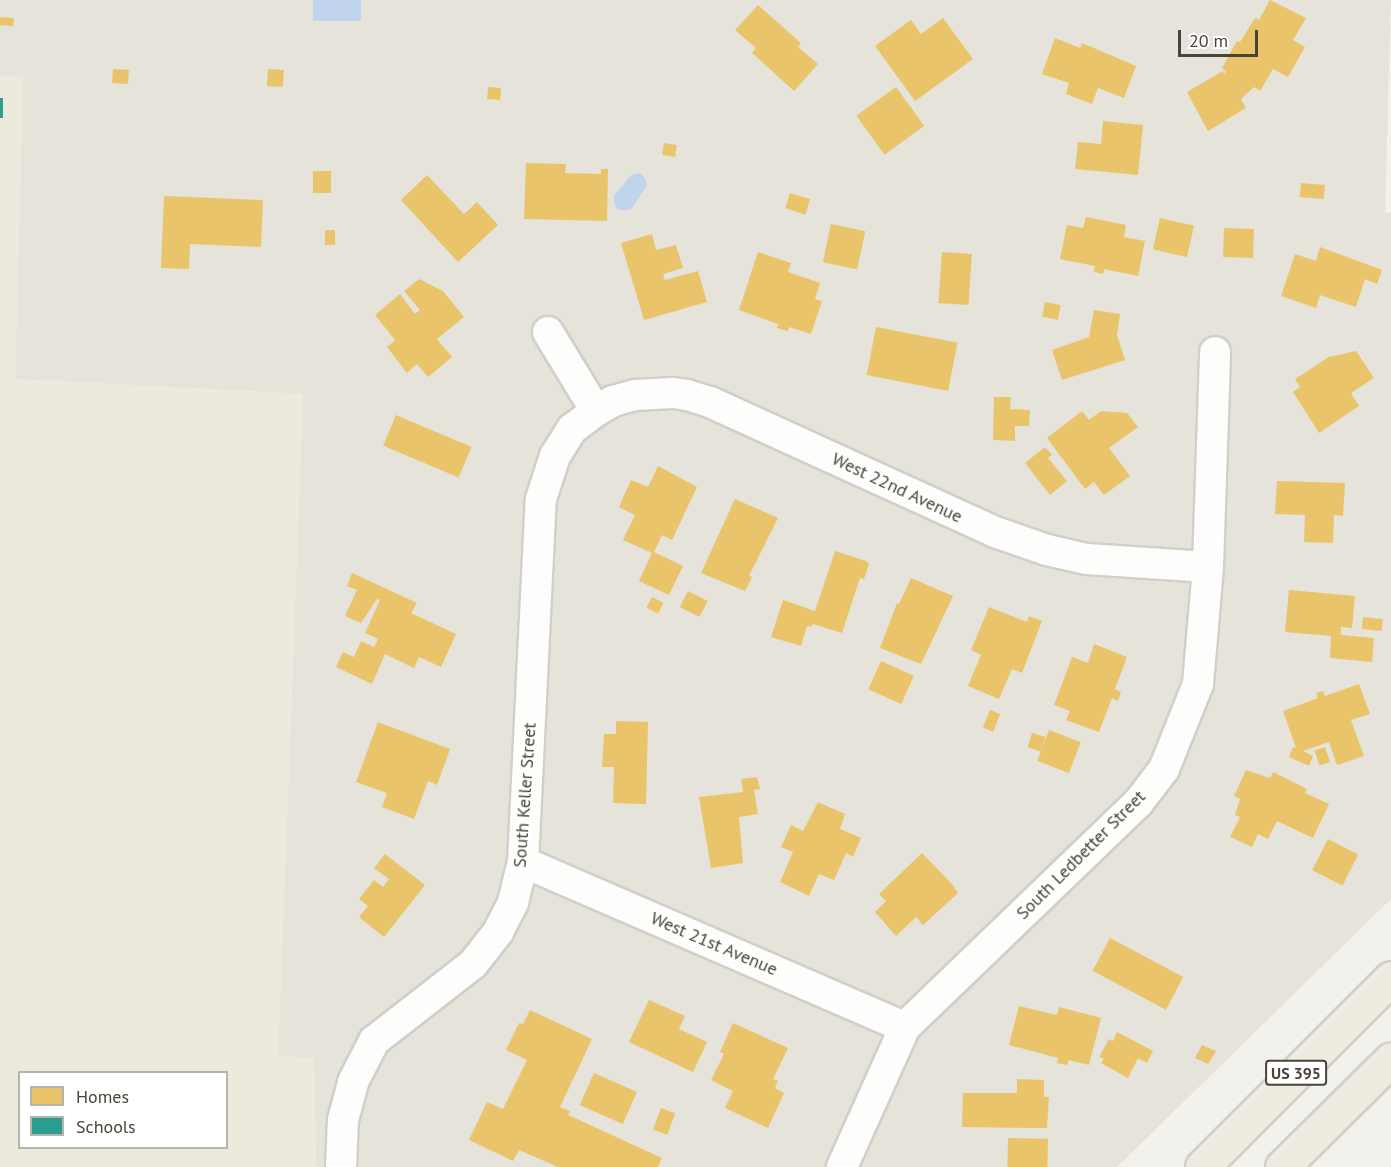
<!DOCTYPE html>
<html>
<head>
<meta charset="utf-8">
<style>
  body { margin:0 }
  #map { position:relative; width:1391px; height:1167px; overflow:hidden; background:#f2f1ec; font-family:"PT Sans",sans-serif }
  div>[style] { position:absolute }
  .residential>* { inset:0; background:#e5e3da }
  .education>* { inset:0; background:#eceadc }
  .water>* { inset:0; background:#c0d4ed; transform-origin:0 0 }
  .homes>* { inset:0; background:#e9c46a; transform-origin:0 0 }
  .schools>* { inset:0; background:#2a9d8f; transform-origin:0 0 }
  .roads { filter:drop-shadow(2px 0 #d0cfca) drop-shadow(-2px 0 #d0cfca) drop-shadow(0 2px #d0cfca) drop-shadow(0 -2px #d0cfca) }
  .minor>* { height:30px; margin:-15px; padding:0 15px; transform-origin:15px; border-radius:15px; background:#fdfdfc }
  .trunk>* { height:33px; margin:-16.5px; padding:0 16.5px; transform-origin:16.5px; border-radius:16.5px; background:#eeece0 }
  span { translate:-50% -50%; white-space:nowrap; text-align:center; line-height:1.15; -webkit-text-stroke:6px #fff; paint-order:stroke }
  .shield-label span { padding:2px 4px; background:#fff; border:2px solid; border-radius:4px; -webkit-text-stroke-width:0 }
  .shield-label { font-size:16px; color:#484438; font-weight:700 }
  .street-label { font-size:18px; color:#484438 }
  .legend { position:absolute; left:18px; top:1071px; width:210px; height:78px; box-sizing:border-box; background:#fff; border:2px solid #b6b4af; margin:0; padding:8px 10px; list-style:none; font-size:18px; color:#484438 }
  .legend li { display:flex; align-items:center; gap:12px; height:30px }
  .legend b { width:30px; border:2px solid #b6b4af }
  .scale { position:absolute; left:1178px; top:30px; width:80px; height:27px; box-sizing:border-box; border:3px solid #484438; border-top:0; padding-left:8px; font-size:18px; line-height:21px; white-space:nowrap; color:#484438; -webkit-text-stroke:4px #fff; paint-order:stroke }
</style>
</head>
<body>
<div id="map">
  <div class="residential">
    <div style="clip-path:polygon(0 0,1391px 0,1385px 212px,1391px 213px,1391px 899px,1117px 1167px,316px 1167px,314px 1059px,278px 1056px,303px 394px,15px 379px,23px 78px,0 75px)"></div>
  </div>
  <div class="education">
    <div style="clip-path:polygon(evenodd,0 75px,23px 77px,15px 379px,303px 394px,278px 1055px,314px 1059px,316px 1167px,0 1167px,0 75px,20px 1072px,226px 1072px,226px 1148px,20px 1148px,20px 1072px)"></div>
  </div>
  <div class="water">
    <div style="left:313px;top:0;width:48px;height:21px"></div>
    <div style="clip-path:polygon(640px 173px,646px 179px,647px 185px,632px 208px,625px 211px,618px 209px,614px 203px,614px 196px,631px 175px)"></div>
  </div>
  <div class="homes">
    <div style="clip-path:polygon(1270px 0,1306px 18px,1293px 40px,1305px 47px,1288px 77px,1273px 69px,1260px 91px,1254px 87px,1241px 99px,1246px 108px,1208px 131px,1187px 92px,1223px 71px,1224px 74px,1226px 71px,1222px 68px,1237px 41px,1240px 42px,1255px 18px,1259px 20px)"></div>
    <div style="clip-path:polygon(758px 5px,801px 43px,798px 47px,818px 64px,794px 91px,752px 53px,756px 48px,735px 30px)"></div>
    <div style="left:0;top:17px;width:14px;height:8px;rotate:4deg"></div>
    <div style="clip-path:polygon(943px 18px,973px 59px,915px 101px,875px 46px,911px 20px,921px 34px)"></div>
    <div style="clip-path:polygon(1055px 38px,1080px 48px,1082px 43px,1136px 66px,1124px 98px,1098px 88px,1092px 104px,1066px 94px,1069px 83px,1042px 74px)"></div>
    <div style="left:113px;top:69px;width:16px;height:14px;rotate:4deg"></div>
    <div style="left:268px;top:69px;width:16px;height:17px;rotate:4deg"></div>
    <div style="left:488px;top:87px;width:13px;height:12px;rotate:4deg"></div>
    <div style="left:896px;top:87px;width:48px;height:49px;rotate:54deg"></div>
    <div style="clip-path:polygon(1103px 121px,1143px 125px,1138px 175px,1075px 169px,1078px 142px,1101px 144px)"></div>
    <div style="left:664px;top:143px;width:13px;height:12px;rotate:9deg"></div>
    <div style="clip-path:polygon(526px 163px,566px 164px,565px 173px,601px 174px,601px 169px,608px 169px,607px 221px,524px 219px)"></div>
    <div style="left:313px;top:171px;width:18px;height:22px"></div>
    <div style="clip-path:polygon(427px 175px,464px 214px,477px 202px,498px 225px,458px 262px,401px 200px)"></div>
    <div style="left:1301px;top:183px;width:24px;height:14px;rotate:5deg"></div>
    <div style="left:790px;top:193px;width:21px;height:16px;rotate:17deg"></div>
    <div style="clip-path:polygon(164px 196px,263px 200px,261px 247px,190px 244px,189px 269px,161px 268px)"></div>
    <div style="clip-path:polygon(1086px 217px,1126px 225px,1124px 237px,1145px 241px,1138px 276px,1104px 269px,1103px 274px,1094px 272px,1095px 266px,1060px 259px,1067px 225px,1083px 228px)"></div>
    <div style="left:1160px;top:218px;width:35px;height:32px;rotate:13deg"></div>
    <div style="left:831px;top:224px;width:35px;height:39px;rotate:12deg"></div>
    <div style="left:1224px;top:228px;width:30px;height:29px;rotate:2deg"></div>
    <div style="left:325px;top:230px;width:10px;height:15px"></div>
    <div style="clip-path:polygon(652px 234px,656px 250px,676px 245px,683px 268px,663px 274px,665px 280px,698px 271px,707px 302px,644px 320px,621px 243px)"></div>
    <div style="clip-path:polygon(1320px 247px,1382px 270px,1377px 284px,1365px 279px,1356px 307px,1320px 295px,1316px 308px,1281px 296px,1295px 254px,1316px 261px)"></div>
    <div style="clip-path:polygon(758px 252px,791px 263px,788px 272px,820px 283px,815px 299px,822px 301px,811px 334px,789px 327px,788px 331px,777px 328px,778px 324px,739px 310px)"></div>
    <div style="left:942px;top:252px;width:30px;height:51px;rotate:4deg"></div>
    <div style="clip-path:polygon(419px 279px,443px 291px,464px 317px,437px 339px,452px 357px,428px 377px,417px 364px,407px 373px,387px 347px,395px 340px,375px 315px,400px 294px,415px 314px,420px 310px,404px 291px)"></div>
    <div style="left:1045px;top:302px;width:16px;height:15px;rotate:11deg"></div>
    <div style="clip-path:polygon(1094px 310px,1120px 314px,1117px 335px,1125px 360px,1062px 380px,1052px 350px,1089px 337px)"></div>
    <div style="left:876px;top:327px;width:83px;height:49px;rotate:11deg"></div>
    <div style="clip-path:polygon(1356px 351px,1374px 378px,1351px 393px,1359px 406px,1319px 433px,1293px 392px,1300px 387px,1295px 379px,1329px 357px)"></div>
    <div style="clip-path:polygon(994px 397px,1011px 397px,1010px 409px,1030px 410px,1029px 426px,1015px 426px,1015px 441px,993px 440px)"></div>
    <div style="clip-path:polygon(1082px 411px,1089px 420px,1101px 411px,1127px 413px,1138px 427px,1109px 448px,1130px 476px,1104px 495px,1094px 482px,1085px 489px,1047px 438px)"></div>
    <div style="left:396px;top:415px;width:82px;height:33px;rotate:23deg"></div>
    <div style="clip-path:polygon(1045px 447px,1052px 455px,1048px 458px,1067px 481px,1050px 495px,1025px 463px)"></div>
    <div style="clip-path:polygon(658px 466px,697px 487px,672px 540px,662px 535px,654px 552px,683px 566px,669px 595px,639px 581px,652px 553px,623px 540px,635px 515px,619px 507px,631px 480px,648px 487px)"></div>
    <div style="clip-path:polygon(1277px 481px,1345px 483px,1343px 516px,1334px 515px,1333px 543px,1304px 542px,1305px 515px,1275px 514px)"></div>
    <div style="clip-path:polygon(735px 499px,778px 518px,749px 576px,752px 577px,745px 591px,701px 573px)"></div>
    <div style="clip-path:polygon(835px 551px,866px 561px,869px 564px,864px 579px,860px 578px,842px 633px,813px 624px,811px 627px,807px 626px,801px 646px,771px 637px,783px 600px,815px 611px)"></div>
    <div style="clip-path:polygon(352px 573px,417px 603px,411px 613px,456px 634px,441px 667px,419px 657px,414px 668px,385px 654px,372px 684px,336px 667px,343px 652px,354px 657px,361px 641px,374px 647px,378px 639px,365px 633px,380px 600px,377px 599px,361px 623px,345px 616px,357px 590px,347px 586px)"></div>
    <div style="clip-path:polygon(911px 578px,953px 596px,921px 664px,880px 648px,897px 603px,899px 604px)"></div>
    <div style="clip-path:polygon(1289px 590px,1355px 596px,1352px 628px,1341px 627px,1341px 635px,1374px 638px,1372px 662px,1330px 658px,1331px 636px,1285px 632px)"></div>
    <div style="left:688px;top:591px;width:22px;height:18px;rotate:27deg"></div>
    <div style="left:652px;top:597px;width:13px;height:12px;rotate:27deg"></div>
    <div style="clip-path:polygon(989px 607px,1027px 622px,1029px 616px,1042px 621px,1022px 673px,1012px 669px,999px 699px,968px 686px,981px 655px,971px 650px)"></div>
    <div style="left:1363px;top:617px;width:20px;height:12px;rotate:6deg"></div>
    <div style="clip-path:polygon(1094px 644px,1127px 657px,1115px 689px,1121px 692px,1118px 701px,1112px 698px,1099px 732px,1066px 720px,1070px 711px,1054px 705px,1072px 657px,1088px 663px)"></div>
    <div style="left:881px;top:661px;width:36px;height:31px;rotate:24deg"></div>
    <div style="clip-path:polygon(1359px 684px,1370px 714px,1351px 720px,1364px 756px,1337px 765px,1329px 742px,1303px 751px,1313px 756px,1309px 766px,1289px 757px,1293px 747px,1296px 748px,1283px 711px,1318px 698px,1316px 693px,1323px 691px,1325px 696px)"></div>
    <div style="left:990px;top:710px;width:11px;height:19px;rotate:22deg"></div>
    <div style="clip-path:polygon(616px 721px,648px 722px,646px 804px,613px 803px,614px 767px,602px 767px,604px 734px,616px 734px)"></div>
    <div style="clip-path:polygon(378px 722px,450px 749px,437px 785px,428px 781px,414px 819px,382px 807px,387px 793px,356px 782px)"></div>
    <div style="left:1049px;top:730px;width:34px;height:33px;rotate:21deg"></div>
    <div style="left:1032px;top:733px;width:14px;height:15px;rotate:17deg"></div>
    <div style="left:1325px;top:747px;width:16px;height:11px;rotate:72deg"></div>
    <div style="clip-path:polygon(1246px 770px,1270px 778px,1273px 772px,1307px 789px,1305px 793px,1329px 804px,1313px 838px,1277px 821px,1268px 839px,1258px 834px,1252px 847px,1230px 837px,1240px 817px,1235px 815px,1240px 799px,1234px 796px)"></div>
    <div style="clip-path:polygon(757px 777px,760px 789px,754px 790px,758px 814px,739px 817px,743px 863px,711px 868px,699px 797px,743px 792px,741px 779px)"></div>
    <div style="clip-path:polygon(818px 802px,845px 814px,840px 829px,861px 838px,853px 857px,846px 853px,834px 880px,819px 874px,809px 896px,780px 882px,793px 852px,781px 847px,791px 825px,803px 831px)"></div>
    <div style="left:1328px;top:839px;width:34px;height:35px;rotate:27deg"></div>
    <div style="clip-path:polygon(922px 853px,952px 884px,958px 893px,923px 925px,916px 917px,896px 936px,875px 912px,886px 901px,879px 894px)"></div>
    <div style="clip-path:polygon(385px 854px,425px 885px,384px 937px,359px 917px,368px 906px,359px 899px,374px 880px,383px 887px,389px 879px,374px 868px)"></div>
    <div style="left:1110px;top:938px;width:83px;height:37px;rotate:28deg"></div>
    <div style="clip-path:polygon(649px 1000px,685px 1016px,679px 1029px,707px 1042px,693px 1072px,629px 1042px)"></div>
    <div style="clip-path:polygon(1019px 1006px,1057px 1015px,1059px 1007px,1101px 1018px,1089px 1065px,1069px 1060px,1067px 1065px,1057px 1063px,1058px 1058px,1009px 1045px)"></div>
    <div style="clip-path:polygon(530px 1010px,592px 1039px,560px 1107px,570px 1111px,568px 1115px,662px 1158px,658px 1167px,558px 1167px,519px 1150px,513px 1161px,469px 1140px,487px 1102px,503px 1109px,527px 1060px,506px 1050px,519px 1023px,523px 1024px)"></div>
    <div style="clip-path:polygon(733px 1023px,788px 1048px,773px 1079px,778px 1081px,775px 1088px,784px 1093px,768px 1128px,725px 1108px,733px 1091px,711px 1080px,724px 1054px,720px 1052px)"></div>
    <div style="clip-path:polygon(1117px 1032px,1153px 1051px,1147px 1063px,1138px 1058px,1128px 1078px,1101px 1063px,1104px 1059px,1099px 1057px,1109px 1039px,1113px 1041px)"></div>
    <div style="clip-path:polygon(1202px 1045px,1216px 1051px,1208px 1064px,1195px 1058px)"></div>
    <div style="left:594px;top:1073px;width:47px;height:35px;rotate:24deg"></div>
    <div style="clip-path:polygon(1017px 1079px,1044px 1080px,1044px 1097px,1049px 1097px,1047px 1128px,962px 1127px,963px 1093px,1017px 1093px)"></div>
    <div style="left:661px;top:1108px;width:15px;height:23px;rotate:20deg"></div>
    <div style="left:1008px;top:1138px;width:40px;height:29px;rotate:1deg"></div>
  </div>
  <div class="schools">
    <div style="left:0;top:98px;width:3px;height:20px"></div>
  </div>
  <div class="roads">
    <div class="minor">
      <div style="left:548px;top:332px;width:92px;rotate:58.7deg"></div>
      <div style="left:523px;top:862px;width:416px;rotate:23.4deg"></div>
      <div style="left:341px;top:1167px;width:47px;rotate:-87.6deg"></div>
      <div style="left:343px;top:1120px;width:39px;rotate:-75deg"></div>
      <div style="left:353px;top:1082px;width:46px;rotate:-62.9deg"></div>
      <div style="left:374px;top:1041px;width:125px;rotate:-37.9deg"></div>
      <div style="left:473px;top:964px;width:41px;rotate:-52deg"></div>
      <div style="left:498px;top:932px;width:34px;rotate:-63deg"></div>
      <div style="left:513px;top:902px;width:41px;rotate:-76deg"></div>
      <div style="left:523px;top:862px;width:363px;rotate:-87.2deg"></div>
      <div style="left:541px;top:499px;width:45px;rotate:-72deg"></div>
      <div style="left:555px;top:456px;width:32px;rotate:-58deg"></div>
      <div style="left:572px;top:429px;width:30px;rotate:-37deg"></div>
      <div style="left:596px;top:411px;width:20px;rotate:-30deg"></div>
      <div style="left:613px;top:401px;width:24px;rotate:-15deg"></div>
      <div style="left:636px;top:395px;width:37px;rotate:-3deg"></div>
      <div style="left:673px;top:393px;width:14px;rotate:8deg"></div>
      <div style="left:687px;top:395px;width:24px;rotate:17deg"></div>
      <div style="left:710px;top:402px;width:313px;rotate:24.5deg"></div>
      <div style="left:995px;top:532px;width:55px;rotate:19.1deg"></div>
      <div style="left:1047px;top:550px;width:41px;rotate:12.7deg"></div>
      <div style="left:1087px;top:559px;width:121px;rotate:3.8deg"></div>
      <div style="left:842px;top:1167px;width:154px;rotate:-65.8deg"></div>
      <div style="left:905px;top:1027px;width:323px;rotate:-43.9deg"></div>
      <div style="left:1138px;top:803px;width:43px;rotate:-52.6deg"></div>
      <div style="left:1164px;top:769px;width:92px;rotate:-68.2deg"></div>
      <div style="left:1198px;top:684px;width:117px;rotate:-85.1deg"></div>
      <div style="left:1208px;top:567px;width:215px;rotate:-88.1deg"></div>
    </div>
    <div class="trunk">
      <div style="left:1202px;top:1167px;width:267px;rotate:-45deg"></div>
      <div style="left:1282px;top:1167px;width:153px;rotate:-44.7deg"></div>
    </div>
  </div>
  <div class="shield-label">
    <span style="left:1296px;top:1073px">US 395</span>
  </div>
  <div class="street-label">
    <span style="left:897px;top:488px;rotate:25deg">West 22nd Avenue</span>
    <span style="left:525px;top:795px;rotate:-86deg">South Keller Street</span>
    <span style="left:1081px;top:855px;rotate:-45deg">South Ledbetter Street</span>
    <span style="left:714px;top:944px;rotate:23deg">West 21st Avenue</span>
  </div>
  <ul class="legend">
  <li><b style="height:16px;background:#e9c46a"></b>Homes</li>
  <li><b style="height:16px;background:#2a9d8f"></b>Schools</li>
  </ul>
  <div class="scale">20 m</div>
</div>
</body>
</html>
